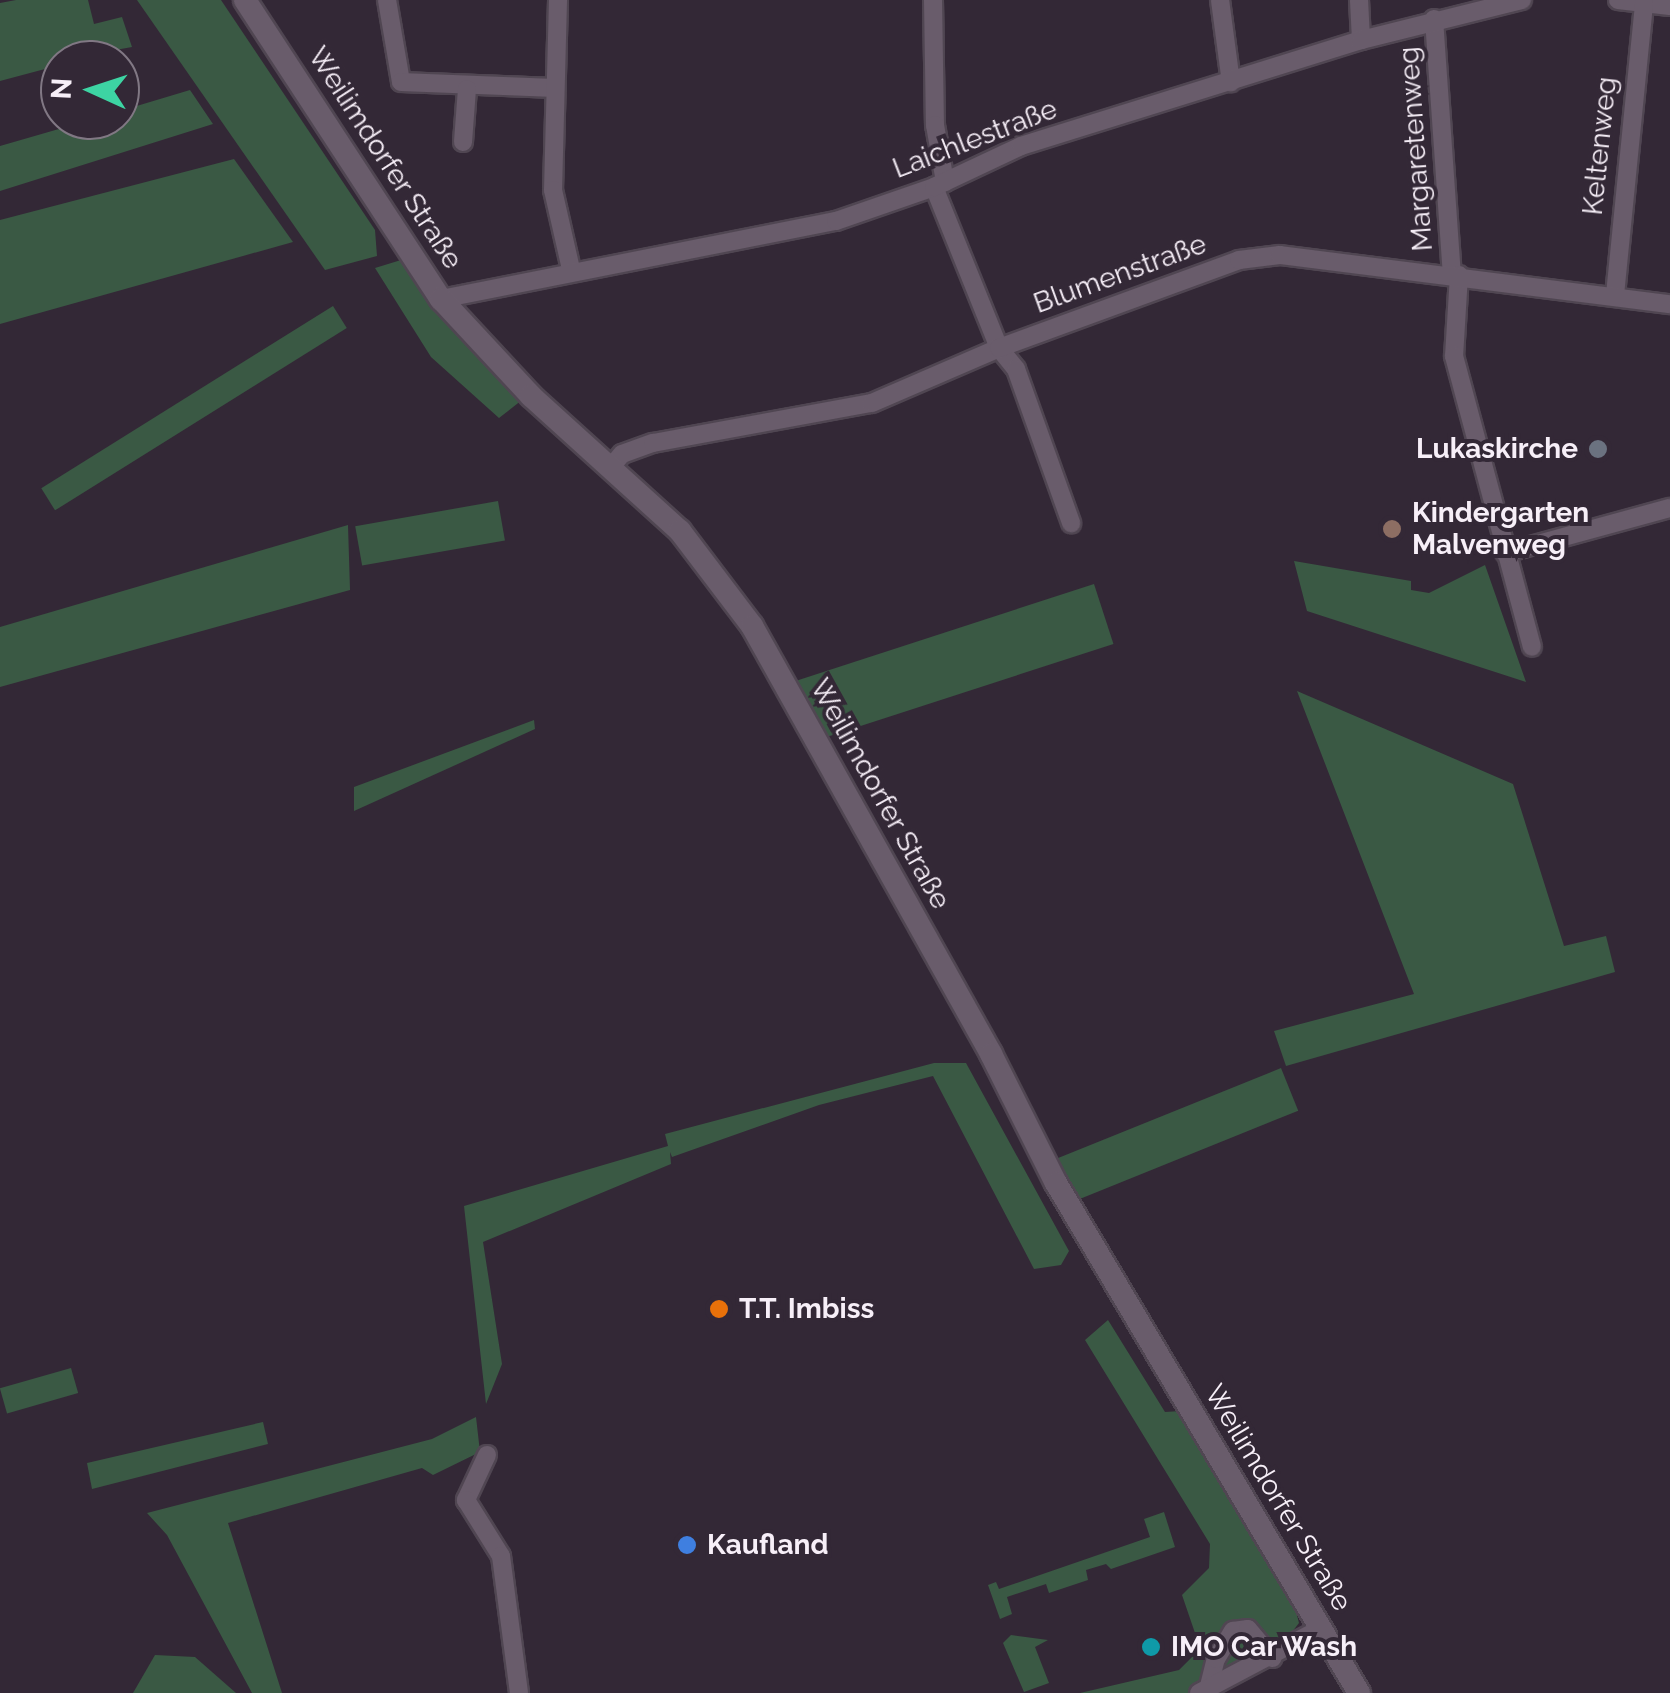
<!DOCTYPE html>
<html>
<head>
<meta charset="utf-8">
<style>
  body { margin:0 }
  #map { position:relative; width:1670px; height:1693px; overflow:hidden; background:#332836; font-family:Raleway,sans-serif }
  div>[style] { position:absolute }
  .green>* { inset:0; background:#3a5944; transform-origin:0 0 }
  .roads { filter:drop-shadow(2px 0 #504652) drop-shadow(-2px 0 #504652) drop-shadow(0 2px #504652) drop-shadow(0 -2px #504652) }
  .street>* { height:18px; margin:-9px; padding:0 9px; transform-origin:9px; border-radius:9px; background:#695c6b }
  .secondary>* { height:22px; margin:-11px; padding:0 11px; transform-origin:11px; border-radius:11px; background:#695c6b }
  .dots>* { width:28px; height:28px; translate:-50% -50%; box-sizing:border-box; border:5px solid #332836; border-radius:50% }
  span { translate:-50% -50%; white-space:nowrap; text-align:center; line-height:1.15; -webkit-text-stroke:8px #332836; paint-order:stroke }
  .street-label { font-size:28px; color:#f7eff8 }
  .poi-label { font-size:28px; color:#f7eff8; font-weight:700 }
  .right { translate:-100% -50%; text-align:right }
  .left { translate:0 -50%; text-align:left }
  .north { position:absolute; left:40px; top:40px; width:100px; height:100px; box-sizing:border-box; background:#332836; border:2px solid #817884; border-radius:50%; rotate:273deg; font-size:28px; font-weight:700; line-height:40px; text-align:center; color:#f7eff8 }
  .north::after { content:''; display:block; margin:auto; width:35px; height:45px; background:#3dd4a3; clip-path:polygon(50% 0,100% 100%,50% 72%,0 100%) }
</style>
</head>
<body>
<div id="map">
  <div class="green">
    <div style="clip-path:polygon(16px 0,88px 0,94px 24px,122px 17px,132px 47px,60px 60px,60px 65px,0 81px,0 3px)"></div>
    <div style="clip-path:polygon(137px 0,221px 0,375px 230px,377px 256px,325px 270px)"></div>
    <div style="clip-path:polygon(190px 90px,213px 124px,0 191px,0 146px,90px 120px,120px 120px,120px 111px)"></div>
    <div style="clip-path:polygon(234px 159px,293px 242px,0 324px,0 220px)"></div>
    <div style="clip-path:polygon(401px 260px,432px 304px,522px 400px,499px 418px,431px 357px,375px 268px)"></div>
    <div style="left:333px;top:306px;width:26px;height:344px;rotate:58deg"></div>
    <div style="left:498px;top:501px;width:40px;height:145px;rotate:80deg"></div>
    <div style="clip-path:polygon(348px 525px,350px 590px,0 687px,0 627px)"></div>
    <div style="clip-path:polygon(1294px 561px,1411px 581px,1411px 590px,1429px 593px,1485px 565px,1526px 682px,1307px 611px)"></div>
    <div style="left:1094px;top:584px;width:63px;height:317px;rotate:72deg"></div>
    <div style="clip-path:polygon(1297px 691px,1513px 784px,1564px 946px,1606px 936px,1615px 972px,1286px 1066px,1274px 1031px,1414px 994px)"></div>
    <div style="clip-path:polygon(534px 720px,535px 729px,354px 811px,354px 787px)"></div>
    <div style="clip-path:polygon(934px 1063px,966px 1063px,1069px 1251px,1061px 1265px,1034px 1269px,933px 1076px,819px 1105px,672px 1157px,670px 1152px,671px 1164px,483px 1242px,502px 1364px,486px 1404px,464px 1206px,668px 1146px,665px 1134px)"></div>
    <div style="left:1281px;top:1068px;width:46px;height:243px;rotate:68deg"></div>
    <div style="clip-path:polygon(1108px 1320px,1165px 1412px,1181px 1411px,1283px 1560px,1299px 1623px,1272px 1658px,1196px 1693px,1080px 1693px,1179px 1670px,1194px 1655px,1195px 1633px,1182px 1595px,1209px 1568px,1210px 1544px,1085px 1340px)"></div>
    <div style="left:71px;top:1368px;width:26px;height:74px;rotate:74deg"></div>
    <div style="clip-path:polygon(476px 1417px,480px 1452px,433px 1475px,422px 1468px,228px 1523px,282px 1693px,252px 1693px,167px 1535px,147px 1513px,432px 1439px)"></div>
    <div style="clip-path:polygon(263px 1422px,268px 1444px,92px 1489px,87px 1463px)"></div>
    <div style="clip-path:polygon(1164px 1512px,1175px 1547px,1111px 1569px,1106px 1564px,1086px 1570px,1088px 1580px,1049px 1593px,1046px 1584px,1007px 1597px,1012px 1614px,1000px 1619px,988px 1585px,996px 1582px,999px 1589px,1150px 1537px,1144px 1519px)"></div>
    <div style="clip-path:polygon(1011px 1635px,1048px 1640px,1035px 1647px,1049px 1683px,1024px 1692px,1003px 1643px)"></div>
    <div style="clip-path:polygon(155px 1655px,195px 1657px,236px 1693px,133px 1693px)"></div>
  </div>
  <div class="roads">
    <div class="street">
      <div style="left:387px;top:0;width:83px;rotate:80.3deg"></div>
      <div style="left:401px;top:82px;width:154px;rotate:2.2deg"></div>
      <div style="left:558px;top:0;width:190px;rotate:91.5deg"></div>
      <div style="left:553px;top:190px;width:81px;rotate:77.2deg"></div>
      <div style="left:933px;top:0;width:125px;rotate:89.1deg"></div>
      <div style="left:935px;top:125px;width:58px;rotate:80deg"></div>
      <div style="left:1220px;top:0;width:83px;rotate:82.4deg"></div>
      <div style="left:1359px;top:0;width:40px;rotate:87.1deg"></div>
      <div style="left:1618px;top:0;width:52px;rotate:6.6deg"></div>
      <div style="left:1434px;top:19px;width:256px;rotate:86deg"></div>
      <div style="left:463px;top:142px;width:53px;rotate:-85.7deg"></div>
      <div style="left:934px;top:187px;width:174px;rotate:68deg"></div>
      <div style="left:999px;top:348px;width:27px;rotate:51deg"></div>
      <div style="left:1016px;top:369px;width:164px;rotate:70.3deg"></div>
      <div style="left:1459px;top:275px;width:81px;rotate:93.5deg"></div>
      <div style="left:1454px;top:356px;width:301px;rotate:75deg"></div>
      <div style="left:1615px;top:295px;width:293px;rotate:-84.3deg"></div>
      <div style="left:441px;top:299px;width:403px;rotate:-11.2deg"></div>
      <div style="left:836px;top:221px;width:104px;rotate:-19.1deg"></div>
      <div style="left:934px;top:187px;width:96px;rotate:-25.2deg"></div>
      <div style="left:1021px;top:146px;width:356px;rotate:-17.3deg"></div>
      <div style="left:1361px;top:40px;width:166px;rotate:-14deg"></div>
      <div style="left:611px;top:467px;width:17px;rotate:-50deg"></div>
      <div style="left:622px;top:454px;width:33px;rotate:-20deg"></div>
      <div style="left:653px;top:443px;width:223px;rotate:-10.4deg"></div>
      <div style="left:872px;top:403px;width:138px;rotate:-23.4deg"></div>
      <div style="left:999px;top:348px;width:256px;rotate:-20.1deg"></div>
      <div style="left:1239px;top:260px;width:41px;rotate:-7deg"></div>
      <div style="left:1280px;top:255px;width:393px;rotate:7.2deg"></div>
      <div style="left:1505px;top:553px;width:171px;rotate:-15.3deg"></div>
      <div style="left:487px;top:1455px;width:50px;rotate:115deg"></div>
      <div style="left:466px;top:1500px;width:66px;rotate:58deg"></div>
      <div style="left:501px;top:1556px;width:138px;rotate:82.5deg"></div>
      <div style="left:1208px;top:1690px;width:32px;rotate:-76deg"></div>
      <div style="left:1216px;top:1659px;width:33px;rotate:-59deg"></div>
      <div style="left:1233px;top:1631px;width:15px;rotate:-8deg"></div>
      <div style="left:1248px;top:1629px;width:38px;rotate:50deg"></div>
      <div style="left:1199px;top:1693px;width:139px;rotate:-27.9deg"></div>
    </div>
    <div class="secondary">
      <div style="left:245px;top:0;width:358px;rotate:56.8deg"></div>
      <div style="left:441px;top:299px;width:132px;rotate:47.1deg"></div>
      <div style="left:531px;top:396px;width:201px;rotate:42.2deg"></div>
      <div style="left:680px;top:531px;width:119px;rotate:52.8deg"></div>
      <div style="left:752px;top:626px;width:490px;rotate:60.8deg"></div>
      <div style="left:991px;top:1054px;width:144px;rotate:63.3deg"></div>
      <div style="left:1056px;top:1183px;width:593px;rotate:59.28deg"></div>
    </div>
  </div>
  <div class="dots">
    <div style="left:1598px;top:449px;background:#6b7280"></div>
    <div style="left:1392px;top:529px;background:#8d6e63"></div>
    <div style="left:719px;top:1309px;background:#e8710a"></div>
    <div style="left:687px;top:1545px;background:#3f7fe0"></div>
    <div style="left:1151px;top:1647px;background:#0f9aa8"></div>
  </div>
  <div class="street-label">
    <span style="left:975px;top:139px;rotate:-21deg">Laichlestraße</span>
    <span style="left:1600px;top:146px;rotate:-84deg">Keltenweg</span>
    <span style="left:1416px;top:149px;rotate:-94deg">Margaretenweg</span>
    <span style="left:385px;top:158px;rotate:57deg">Weilimdorfer Straße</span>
    <span style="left:1120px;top:274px;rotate:-20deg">Blumenstraße</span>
    <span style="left:880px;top:794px;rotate:61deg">Weilimdorfer Straße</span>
    <span style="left:1278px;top:1498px;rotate:59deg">Weilimdorfer Straße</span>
  </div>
  <div class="poi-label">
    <span class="right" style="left:1578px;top:449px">Lukaskirche</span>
    <span class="left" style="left:1412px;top:529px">Kindergarten<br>Malvenweg</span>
    <span class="left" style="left:739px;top:1309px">T.T. Imbiss</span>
    <span class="left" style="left:707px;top:1545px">Kaufland</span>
    <span class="left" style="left:1171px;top:1647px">IMO Car Wash</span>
  </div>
  <div class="north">N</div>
</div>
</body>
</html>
